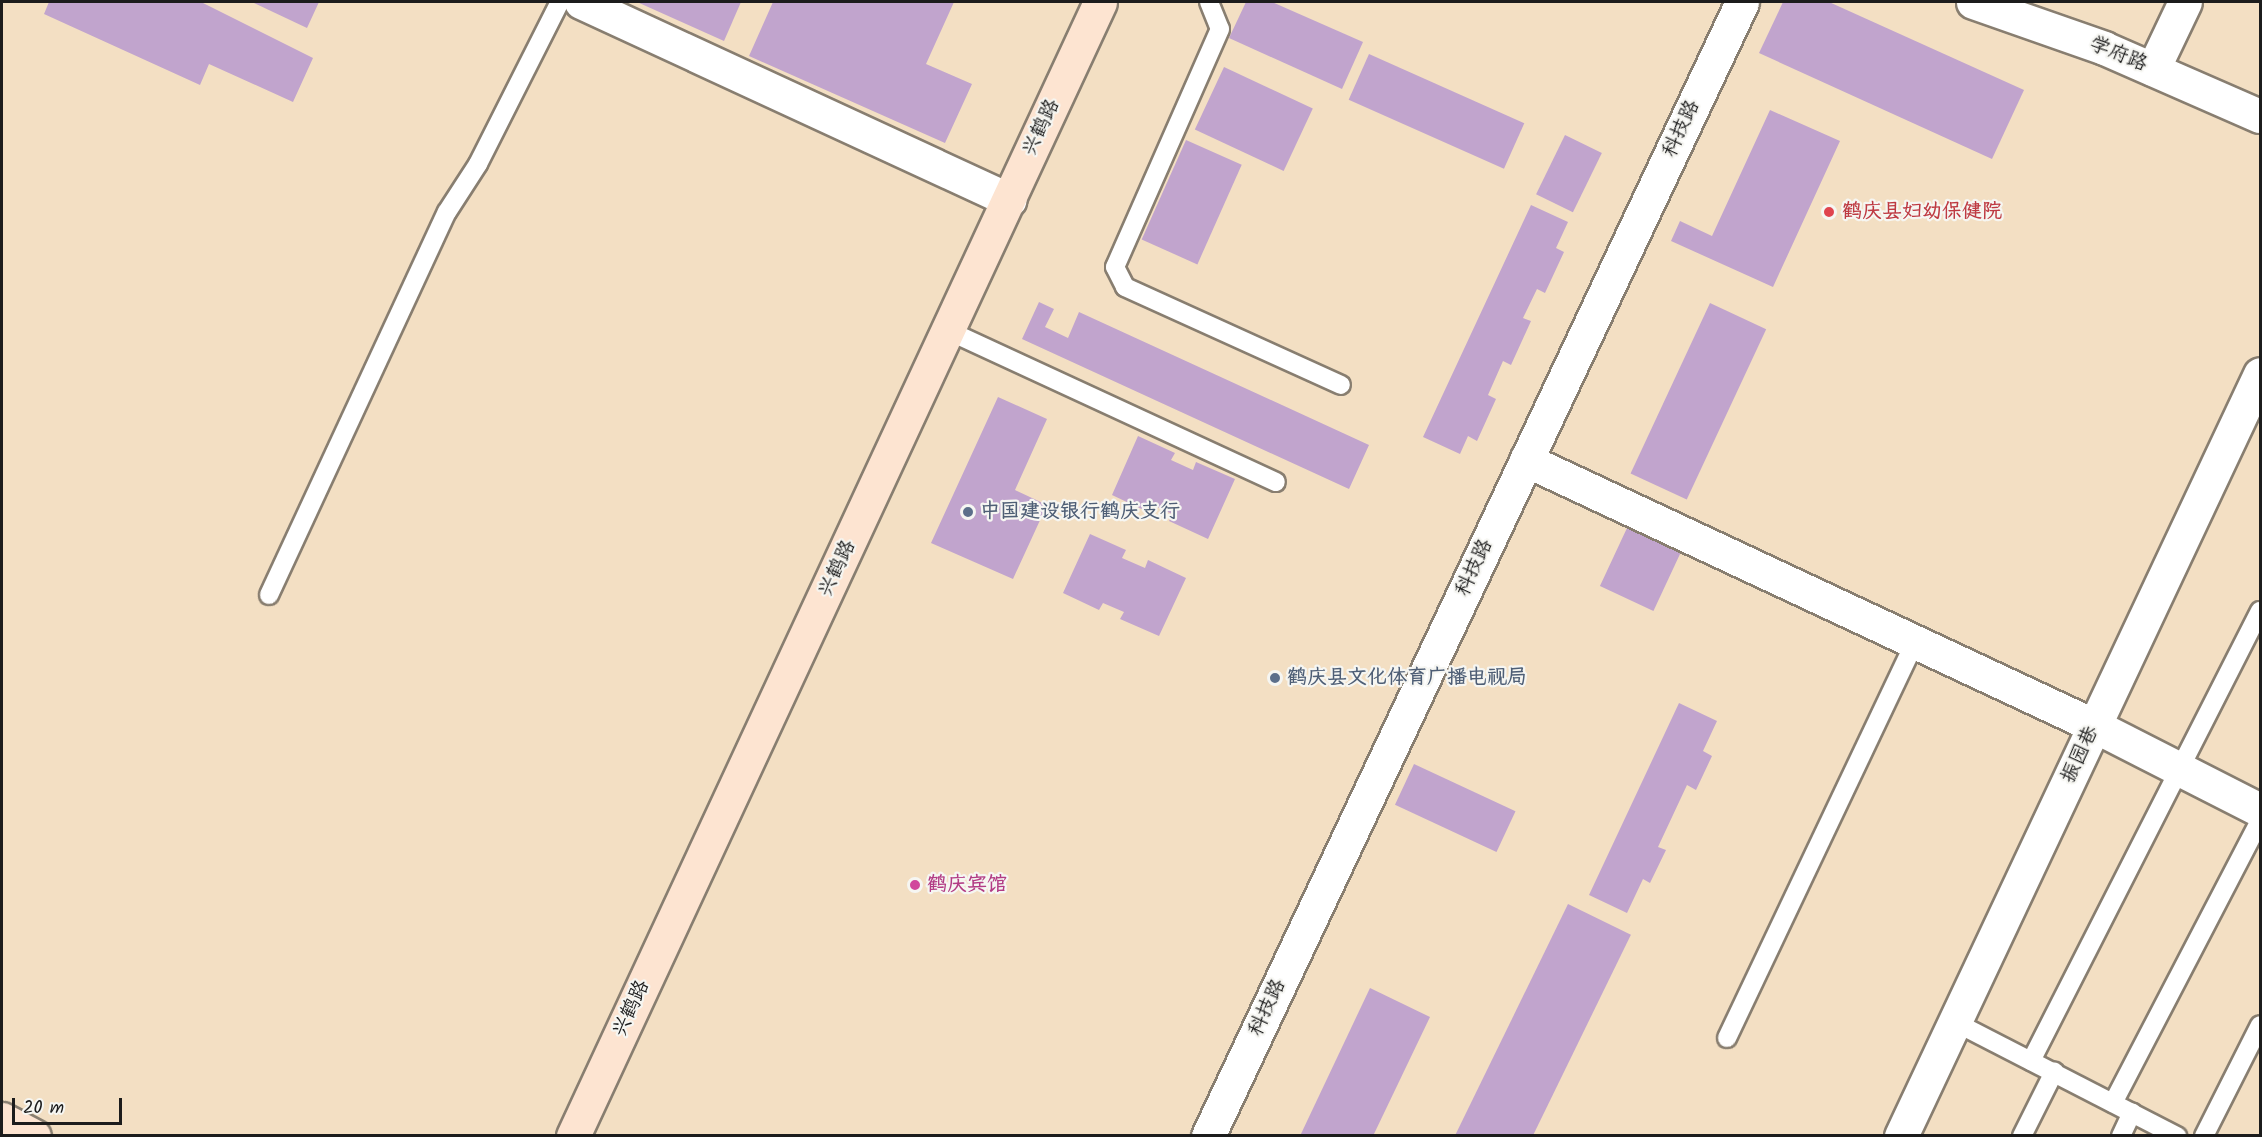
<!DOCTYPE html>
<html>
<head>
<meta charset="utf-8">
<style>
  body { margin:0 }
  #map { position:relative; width:2262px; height:1137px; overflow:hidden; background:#f3dfc3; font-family:Kalam,"LXGW WenKai TC",sans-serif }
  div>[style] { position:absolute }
  .building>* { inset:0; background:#c1a4cd; transform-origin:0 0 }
  .roads { filter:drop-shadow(2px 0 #887e70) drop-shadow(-2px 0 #887e70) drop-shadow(0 2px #887e70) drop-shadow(0 -2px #887e70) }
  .service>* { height:18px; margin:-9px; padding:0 9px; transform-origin:9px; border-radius:9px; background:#fff }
  .minor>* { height:33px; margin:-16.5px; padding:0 16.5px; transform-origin:16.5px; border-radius:16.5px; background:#fff }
  .tertiary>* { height:33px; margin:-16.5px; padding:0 16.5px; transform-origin:16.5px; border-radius:16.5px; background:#fff }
  .secondary>* { height:33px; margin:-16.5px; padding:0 16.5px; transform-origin:16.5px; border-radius:16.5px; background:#fde4d1 }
  .dots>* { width:16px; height:16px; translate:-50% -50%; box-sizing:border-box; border:3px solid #f6f6f2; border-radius:50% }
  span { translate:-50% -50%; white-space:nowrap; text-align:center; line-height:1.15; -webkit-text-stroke:4.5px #f6f6f2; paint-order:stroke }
  .street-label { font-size:20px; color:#1c1c1c }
  .health-label { font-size:20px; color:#be3a42; font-weight:700 }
  .left { translate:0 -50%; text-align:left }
  .service-label { font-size:20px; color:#4e5e75; font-weight:700 }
  .hotel-label { font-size:20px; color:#b23c85; font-weight:700 }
  .frame { position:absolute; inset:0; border:3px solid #1c1c1c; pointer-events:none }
  .scale { position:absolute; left:12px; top:1098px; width:110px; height:27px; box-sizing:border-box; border:3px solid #1c1c1c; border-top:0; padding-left:8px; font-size:18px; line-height:21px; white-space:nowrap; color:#1c1c1c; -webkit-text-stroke:4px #f6f6f2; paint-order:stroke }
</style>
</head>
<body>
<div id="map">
  <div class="building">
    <div style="clip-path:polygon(49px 2px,201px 2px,313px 58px,293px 102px,209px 64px,200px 85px,44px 14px)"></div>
    <div style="clip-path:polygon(252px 2px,319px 2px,307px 28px)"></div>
    <div style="clip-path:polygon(637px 2px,741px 2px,724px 41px)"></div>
    <div style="clip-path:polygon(773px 2px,954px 2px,926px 64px,972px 84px,945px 143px,749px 56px)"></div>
    <div style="clip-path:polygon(1246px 2px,1272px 2px,1363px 42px,1342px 89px,1229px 38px)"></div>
    <div style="clip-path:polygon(1783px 2px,1829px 2px,2024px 90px,1992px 159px,1759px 53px)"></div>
    <div style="left:1369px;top:54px;width:170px;height:50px;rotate:24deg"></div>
    <div style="left:1224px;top:67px;width:98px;height:69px;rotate:25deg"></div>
    <div style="clip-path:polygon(1770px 110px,1840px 141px,1773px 287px,1671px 241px,1680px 221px,1712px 236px)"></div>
    <div style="left:1565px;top:135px;width:41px;height:66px;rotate:26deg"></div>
    <div style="left:1186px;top:140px;width:61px;height:109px;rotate:24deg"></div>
    <div style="clip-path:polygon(1531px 205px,1568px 222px,1556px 248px,1564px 252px,1545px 293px,1537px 289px,1523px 318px,1531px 321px,1511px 365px,1503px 361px,1488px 395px,1496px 399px,1477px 441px,1468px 436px,1460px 454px,1423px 437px)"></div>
    <div style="clip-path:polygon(1039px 302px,1054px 309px,1045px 327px,1068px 338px,1079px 312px,1369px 445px,1349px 489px,1022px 339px)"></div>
    <div style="left:1710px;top:303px;width:62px;height:188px;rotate:25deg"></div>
    <div style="clip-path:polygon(998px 397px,1047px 419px,1015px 490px,1047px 505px,1013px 579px,931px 543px)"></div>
    <div style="clip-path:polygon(1138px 436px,1175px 453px,1171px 460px,1193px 470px,1196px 462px,1235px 479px,1208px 539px,1169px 521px,1172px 514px,1151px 504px,1148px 512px,1112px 495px)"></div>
    <div style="left:1627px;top:528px;width:59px;height:64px;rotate:25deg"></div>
    <div style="clip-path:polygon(1090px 534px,1126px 550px,1122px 558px,1145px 568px,1148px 560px,1186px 578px,1159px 636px,1120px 619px,1124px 612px,1103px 603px,1099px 610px,1063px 593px)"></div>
    <div style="clip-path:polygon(1679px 703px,1717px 721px,1703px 751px,1712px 756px,1696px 790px,1687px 785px,1658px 847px,1666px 850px,1650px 883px,1643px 879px,1627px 913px,1589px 895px)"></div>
    <div style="left:1414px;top:764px;width:112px;height:45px;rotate:25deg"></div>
    <div style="left:1568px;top:904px;width:70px;height:256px;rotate:26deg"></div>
    <div style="clip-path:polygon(1370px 988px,1430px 1017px,1373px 1136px,1300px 1136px)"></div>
  </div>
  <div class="roads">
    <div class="service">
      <div style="left:1209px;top:2px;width:29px;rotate:68deg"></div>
      <div style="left:1220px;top:29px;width:260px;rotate:113.8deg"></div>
      <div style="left:1115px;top:267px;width:22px;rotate:63deg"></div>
      <div style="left:1125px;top:287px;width:237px;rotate:24.4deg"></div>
      <div style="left:949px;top:331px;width:360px;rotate:24.8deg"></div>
      <div style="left:269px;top:595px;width:422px;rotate:-65.1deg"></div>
      <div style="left:447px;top:212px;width:57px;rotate:-57.1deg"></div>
      <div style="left:478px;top:164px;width:182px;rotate:-63.2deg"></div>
      <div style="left:1955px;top:1022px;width:250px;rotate:27.2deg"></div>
      <div style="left:1727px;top:1038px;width:438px;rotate:-64.6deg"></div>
      <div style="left:2031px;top:1061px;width:505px;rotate:-63.03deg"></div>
      <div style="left:2113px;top:1103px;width:318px;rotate:-62.5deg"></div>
      <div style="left:2022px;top:1136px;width:72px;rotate:-63.4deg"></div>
      <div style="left:2121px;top:1136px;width:26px;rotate:-65deg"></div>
      <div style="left:2204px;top:1136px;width:124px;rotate:-63.2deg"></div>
    </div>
    <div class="minor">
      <div style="left:581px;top:2px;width:472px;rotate:24.8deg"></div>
      <div style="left:2153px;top:69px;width:74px;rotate:-64.5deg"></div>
      <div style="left:1526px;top:460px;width:628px;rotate:25.06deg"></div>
      <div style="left:2095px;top:726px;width:185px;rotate:27deg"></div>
      <div style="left:1208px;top:1136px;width:1253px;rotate:-64.78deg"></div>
      <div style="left:1901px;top:1136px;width:842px;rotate:-64.77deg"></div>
    </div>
    <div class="tertiary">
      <div style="left:1973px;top:2px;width:139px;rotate:19.3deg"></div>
      <div style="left:2104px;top:48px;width:170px;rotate:23.6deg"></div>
    </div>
    <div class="secondary">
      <div style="left:2px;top:1119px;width:36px;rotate:28deg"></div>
      <div style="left:573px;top:1136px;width:1250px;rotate:-65.07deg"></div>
    </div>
  </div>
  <div class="dots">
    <div style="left:1829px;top:212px;background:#e0444e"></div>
    <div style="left:968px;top:512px;background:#5c6f8a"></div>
    <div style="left:1275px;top:678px;background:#5c6f8a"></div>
    <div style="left:915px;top:885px;background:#d1479c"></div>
  </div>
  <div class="street-label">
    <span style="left:2118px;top:55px;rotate:22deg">学府路</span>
    <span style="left:1042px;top:128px;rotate:-65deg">兴鹤路</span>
    <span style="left:1682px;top:129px;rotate:-65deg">科技路</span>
    <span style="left:1475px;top:568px;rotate:-65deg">科技路</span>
    <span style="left:838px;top:569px;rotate:-65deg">兴鹤路</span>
    <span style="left:2081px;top:755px;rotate:-65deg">振园巷</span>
    <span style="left:1268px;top:1008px;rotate:-65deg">科技路</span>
    <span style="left:632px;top:1009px;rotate:-65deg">兴鹤路</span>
  </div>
  <div class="health-label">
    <span class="left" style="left:1842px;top:212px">鹤庆县妇幼保健院</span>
  </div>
  <div class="service-label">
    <span class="left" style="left:980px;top:512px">中国建设银行鹤庆支行</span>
    <span class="left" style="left:1287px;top:678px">鹤庆县文化体育广播电视局</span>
  </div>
  <div class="hotel-label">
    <span class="left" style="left:927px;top:885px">鹤庆宾馆</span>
  </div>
  <div class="frame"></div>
  <div class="scale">20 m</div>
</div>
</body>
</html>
